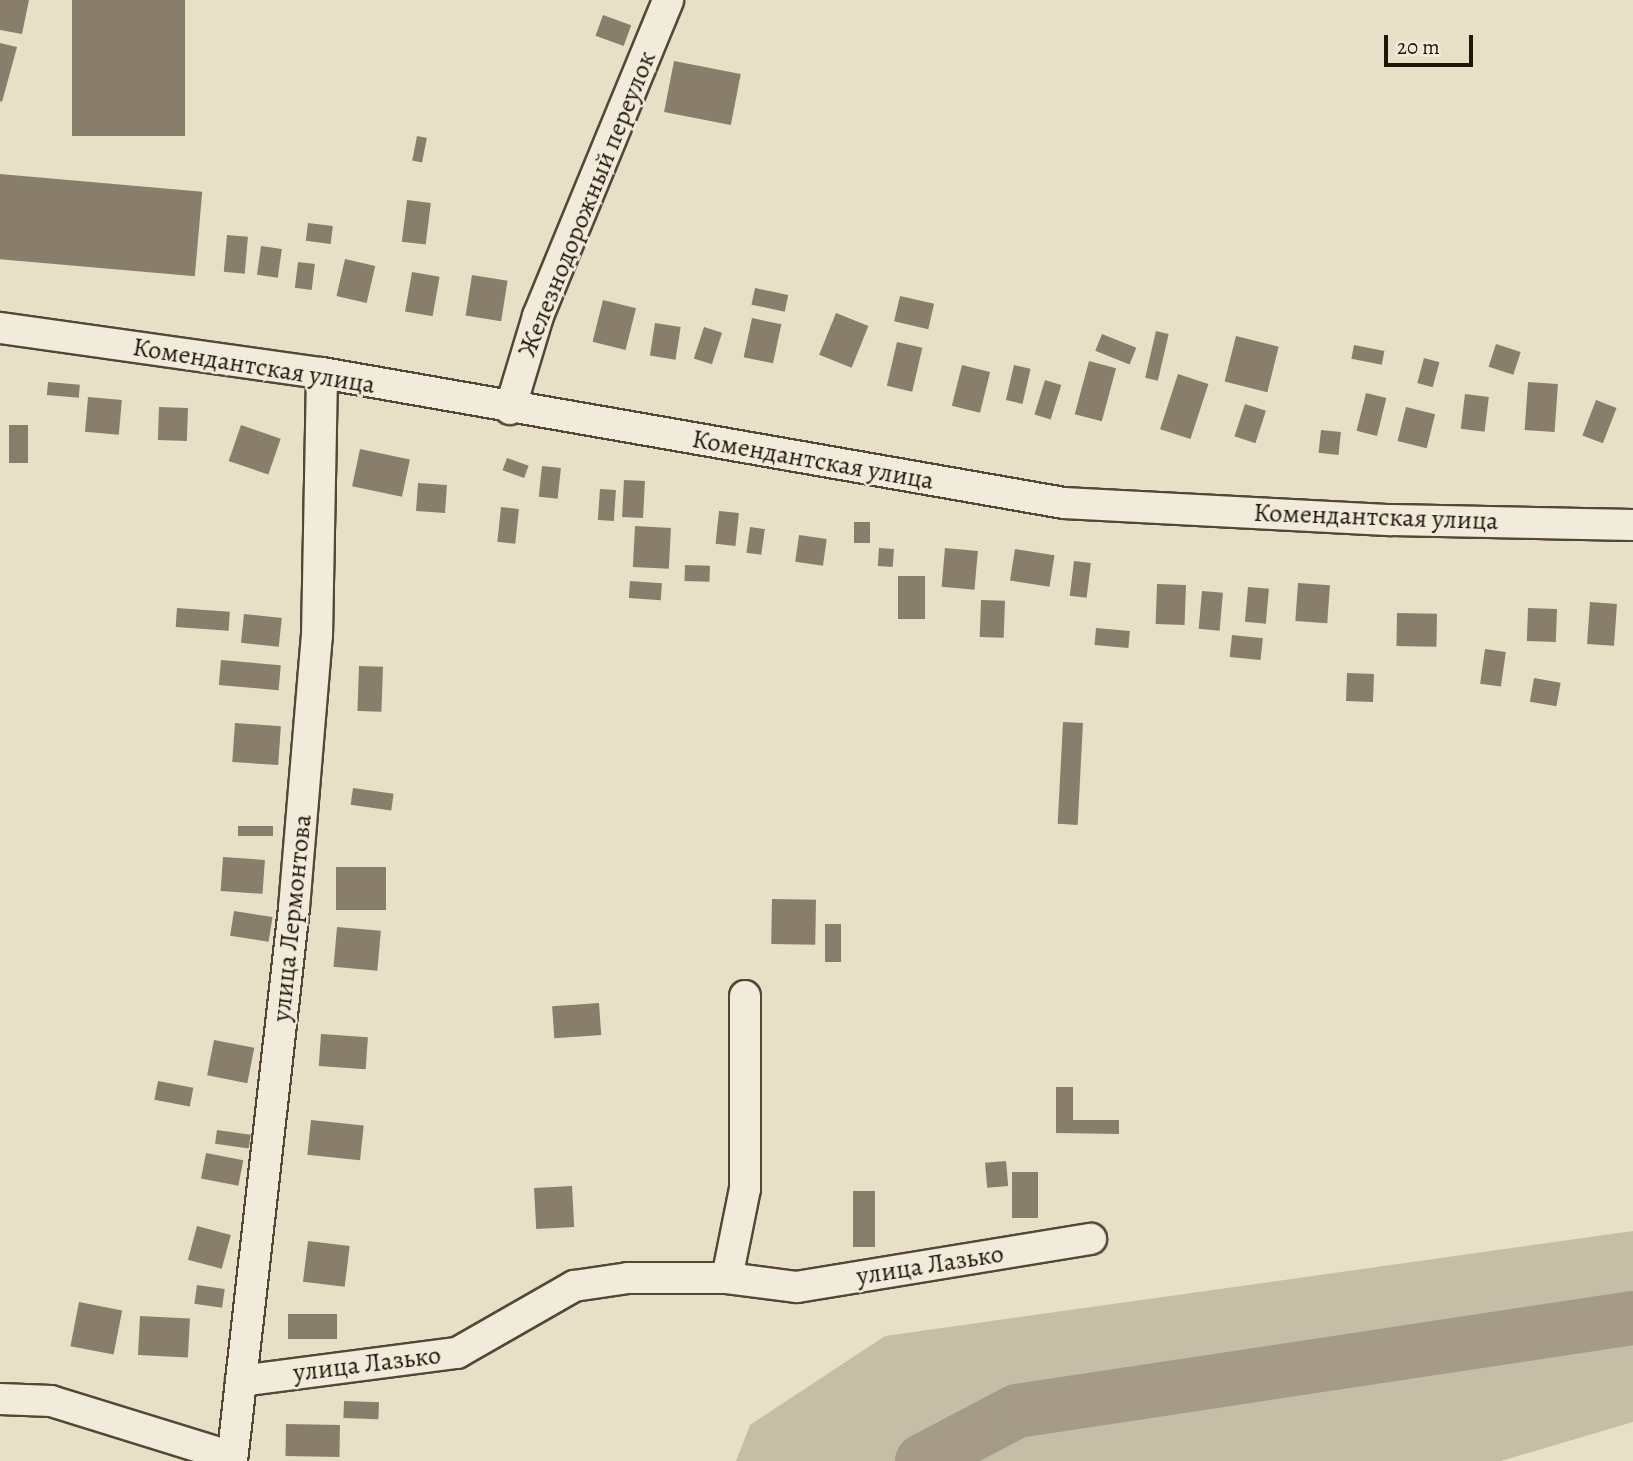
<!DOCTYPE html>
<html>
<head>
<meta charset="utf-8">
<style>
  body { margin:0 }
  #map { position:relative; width:1633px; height:1461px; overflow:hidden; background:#e8e0c6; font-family:Alegreya,serif }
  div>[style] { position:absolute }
  .green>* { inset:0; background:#c6bda6 }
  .river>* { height:54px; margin:-27px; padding:0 27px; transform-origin:27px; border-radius:27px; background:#a59b86 }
  .building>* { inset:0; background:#897e6b; transform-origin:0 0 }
  .roads { filter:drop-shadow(2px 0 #544738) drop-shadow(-2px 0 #544738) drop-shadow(0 2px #544738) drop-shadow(0 -2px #544738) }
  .street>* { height:30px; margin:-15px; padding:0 15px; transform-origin:15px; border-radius:15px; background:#f0ebda }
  span { translate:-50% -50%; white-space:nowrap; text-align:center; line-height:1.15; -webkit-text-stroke:5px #f0ebda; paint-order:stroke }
  .street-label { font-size:26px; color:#221409 }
  .scale { position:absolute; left:1384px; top:35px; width:89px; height:32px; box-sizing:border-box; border:4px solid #221409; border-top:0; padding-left:9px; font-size:21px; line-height:24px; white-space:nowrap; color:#221409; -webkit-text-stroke:5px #f0ebda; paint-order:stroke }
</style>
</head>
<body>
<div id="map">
  <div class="green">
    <div style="clip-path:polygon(1633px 1231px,1633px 1422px,1501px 1461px,736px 1461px,750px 1425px,885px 1336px)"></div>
  </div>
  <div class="river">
    <div style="left:922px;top:1461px;width:107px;rotate:-27.8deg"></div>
    <div style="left:1017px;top:1411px;width:623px;rotate:-8.59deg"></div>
  </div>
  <div class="building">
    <div style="clip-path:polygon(0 0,29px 0,22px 34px,0 30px)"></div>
    <div style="left:72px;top:0;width:113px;height:136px"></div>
    <div style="left:603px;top:15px;width:30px;height:22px;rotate:20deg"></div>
    <div style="clip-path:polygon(0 43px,17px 47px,2px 102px,0 101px)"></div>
    <div style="left:674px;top:61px;width:68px;height:52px;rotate:11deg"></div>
    <div style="left:417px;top:136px;width:10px;height:25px;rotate:11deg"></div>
    <div style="left:0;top:174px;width:203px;height:85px;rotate:5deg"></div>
    <div style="left:407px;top:200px;width:24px;height:42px;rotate:7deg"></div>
    <div style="left:308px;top:223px;width:25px;height:18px;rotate:7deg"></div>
    <div style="left:227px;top:235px;width:21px;height:37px;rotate:5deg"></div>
    <div style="left:261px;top:246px;width:21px;height:29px;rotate:8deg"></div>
    <div style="left:345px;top:259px;width:31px;height:38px;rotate:13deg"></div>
    <div style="left:298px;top:262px;width:17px;height:26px;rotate:7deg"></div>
    <div style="left:412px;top:272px;width:28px;height:40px;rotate:10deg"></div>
    <div style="left:472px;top:275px;width:36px;height:41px;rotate:9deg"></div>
    <div style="left:755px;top:288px;width:34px;height:17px;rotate:12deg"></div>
    <div style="left:900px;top:296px;width:35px;height:26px;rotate:13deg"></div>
    <div style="left:603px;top:300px;width:34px;height:43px;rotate:14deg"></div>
    <div style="left:836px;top:313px;width:35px;height:45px;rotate:22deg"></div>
    <div style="left:752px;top:318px;width:30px;height:40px;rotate:12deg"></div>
    <div style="left:655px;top:323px;width:26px;height:33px;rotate:9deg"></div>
    <div style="left:704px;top:327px;width:19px;height:33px;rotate:18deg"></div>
    <div style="left:1156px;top:331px;width:13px;height:48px;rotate:13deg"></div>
    <div style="left:1102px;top:334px;width:37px;height:18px;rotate:22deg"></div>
    <div style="left:1236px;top:336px;width:44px;height:47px;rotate:14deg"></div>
    <div style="left:897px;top:342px;width:26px;height:45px;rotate:13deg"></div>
    <div style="left:1496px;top:344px;width:26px;height:24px;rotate:18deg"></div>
    <div style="left:1354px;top:345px;width:31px;height:14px;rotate:11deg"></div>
    <div style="left:1424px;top:358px;width:16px;height:26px;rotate:15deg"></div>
    <div style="left:1089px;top:361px;width:28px;height:55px;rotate:15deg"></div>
    <div style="left:962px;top:365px;width:29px;height:42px;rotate:14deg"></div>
    <div style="left:1014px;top:365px;width:17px;height:36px;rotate:13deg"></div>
    <div style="left:1178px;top:374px;width:32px;height:58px;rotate:18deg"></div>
    <div style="left:1045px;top:380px;width:17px;height:36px;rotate:17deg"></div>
    <div style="left:48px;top:382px;width:32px;height:13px;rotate:5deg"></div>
    <div style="left:1528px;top:382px;width:30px;height:48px;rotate:4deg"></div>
    <div style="left:1366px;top:393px;width:21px;height:39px;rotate:14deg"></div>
    <div style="left:1465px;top:394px;width:24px;height:35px;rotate:7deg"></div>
    <div style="left:88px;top:397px;width:34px;height:35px;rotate:5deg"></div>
    <div style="left:1596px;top:400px;width:22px;height:38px;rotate:21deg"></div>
    <div style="left:1245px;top:404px;width:22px;height:34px;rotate:18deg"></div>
    <div style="left:159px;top:407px;width:29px;height:33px;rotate:2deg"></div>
    <div style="left:1406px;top:407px;width:30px;height:35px;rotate:14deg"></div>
    <div style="left:9px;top:425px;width:19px;height:38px"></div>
    <div style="left:241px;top:425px;width:42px;height:38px;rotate:19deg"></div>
    <div style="left:1321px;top:430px;width:20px;height:23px;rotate:6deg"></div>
    <div style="left:360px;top:449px;width:51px;height:38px;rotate:12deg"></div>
    <div style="left:507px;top:458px;width:23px;height:13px;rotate:20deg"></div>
    <div style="left:542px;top:466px;width:19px;height:31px;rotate:6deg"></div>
    <div style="left:624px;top:480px;width:21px;height:37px;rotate:3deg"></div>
    <div style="left:418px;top:483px;width:29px;height:28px;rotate:4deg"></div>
    <div style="left:600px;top:489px;width:16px;height:31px;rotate:4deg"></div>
    <div style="left:501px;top:507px;width:18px;height:35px;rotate:6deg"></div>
    <div style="left:719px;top:511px;width:20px;height:33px;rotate:6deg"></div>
    <div style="left:854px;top:522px;width:16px;height:21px"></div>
    <div style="left:635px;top:526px;width:36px;height:41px;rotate:3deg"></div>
    <div style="left:750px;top:527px;width:15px;height:26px;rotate:8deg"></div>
    <div style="left:799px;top:535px;width:28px;height:27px;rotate:8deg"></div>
    <div style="left:879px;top:548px;width:15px;height:18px;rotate:4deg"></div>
    <div style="left:945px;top:548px;width:33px;height:39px;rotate:5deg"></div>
    <div style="left:1015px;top:549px;width:40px;height:32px;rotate:9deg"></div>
    <div style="left:1074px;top:561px;width:17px;height:35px;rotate:7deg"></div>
    <div style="left:685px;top:565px;width:25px;height:16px;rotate:2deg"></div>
    <div style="left:898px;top:576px;width:27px;height:43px"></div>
    <div style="left:630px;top:581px;width:32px;height:17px;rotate:4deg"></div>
    <div style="left:1298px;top:583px;width:32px;height:38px;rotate:4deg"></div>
    <div style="left:1157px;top:584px;width:29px;height:40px;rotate:2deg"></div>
    <div style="left:1248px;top:587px;width:21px;height:35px;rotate:5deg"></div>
    <div style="left:1202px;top:591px;width:21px;height:38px;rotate:5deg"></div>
    <div style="left:981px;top:600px;width:24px;height:37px;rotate:2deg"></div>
    <div style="left:1590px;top:602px;width:27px;height:42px;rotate:4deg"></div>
    <div style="left:177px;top:608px;width:53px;height:19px;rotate:4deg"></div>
    <div style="left:1528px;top:608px;width:29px;height:33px;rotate:2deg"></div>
    <div style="left:1397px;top:613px;width:40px;height:33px;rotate:1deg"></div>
    <div style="left:244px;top:614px;width:38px;height:29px;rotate:6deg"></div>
    <div style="left:1096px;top:628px;width:34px;height:17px;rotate:5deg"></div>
    <div style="left:1232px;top:635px;width:31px;height:22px;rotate:6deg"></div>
    <div style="left:1485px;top:649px;width:21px;height:35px;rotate:8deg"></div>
    <div style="left:221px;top:660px;width:60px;height:25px;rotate:5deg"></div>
    <div style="left:359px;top:666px;width:24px;height:45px;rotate:2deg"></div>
    <div style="left:1347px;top:673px;width:27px;height:28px;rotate:2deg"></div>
    <div style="left:1534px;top:678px;width:27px;height:24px;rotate:10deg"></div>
    <div style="left:1063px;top:722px;width:20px;height:102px;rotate:3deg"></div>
    <div style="left:235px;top:723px;width:46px;height:39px;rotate:4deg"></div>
    <div style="left:353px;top:788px;width:41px;height:17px;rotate:8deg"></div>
    <div style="left:238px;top:826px;width:35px;height:10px"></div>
    <div style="left:223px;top:857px;width:42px;height:34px;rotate:4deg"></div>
    <div style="left:336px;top:867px;width:50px;height:43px"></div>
    <div style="left:772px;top:899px;width:44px;height:45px;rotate:1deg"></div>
    <div style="left:234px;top:911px;width:39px;height:25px;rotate:9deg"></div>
    <div style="left:825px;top:924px;width:16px;height:38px"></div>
    <div style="left:337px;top:927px;width:44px;height:40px;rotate:5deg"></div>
    <div style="left:599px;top:1003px;width:32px;height:47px;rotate:86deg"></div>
    <div style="left:321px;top:1034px;width:47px;height:32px;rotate:4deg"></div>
    <div style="left:214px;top:1040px;width:41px;height:36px;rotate:11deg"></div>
    <div style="left:158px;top:1081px;width:36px;height:19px;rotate:11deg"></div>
    <div style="clip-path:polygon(1056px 1087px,1073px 1087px,1073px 1120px,1119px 1120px,1119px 1134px,1056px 1133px)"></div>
    <div style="left:311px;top:1120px;width:53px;height:35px;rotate:6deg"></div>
    <div style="left:217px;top:1130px;width:34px;height:14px;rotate:8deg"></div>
    <div style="left:206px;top:1153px;width:38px;height:26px;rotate:11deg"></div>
    <div style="left:1006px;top:1161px;width:25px;height:21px;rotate:85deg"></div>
    <div style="left:1012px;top:1172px;width:26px;height:46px"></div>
    <div style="left:572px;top:1186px;width:41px;height:38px;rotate:87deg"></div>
    <div style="left:853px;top:1191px;width:22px;height:56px"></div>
    <div style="left:197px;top:1226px;width:35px;height:35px;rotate:15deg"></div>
    <div style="left:308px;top:1241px;width:42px;height:41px;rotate:7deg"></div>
    <div style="left:197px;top:1285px;width:28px;height:19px;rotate:8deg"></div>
    <div style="left:79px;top:1302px;width:44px;height:45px;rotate:11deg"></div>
    <div style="left:337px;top:1314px;width:25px;height:49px;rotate:90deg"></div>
    <div style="left:140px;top:1316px;width:50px;height:39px;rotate:3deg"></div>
    <div style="left:344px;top:1401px;width:35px;height:17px;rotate:2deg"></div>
    <div style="left:286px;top:1424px;width:54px;height:32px;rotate:1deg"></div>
  </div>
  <div class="roads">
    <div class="street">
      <div style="left:0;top:328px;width:325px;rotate:8deg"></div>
      <div style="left:322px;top:373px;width:753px;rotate:9.94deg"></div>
      <div style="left:1064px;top:503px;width:328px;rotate:3deg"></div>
      <div style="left:1392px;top:520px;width:241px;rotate:1.2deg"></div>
      <div style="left:510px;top:409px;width:97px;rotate:-73.2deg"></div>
      <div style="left:538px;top:316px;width:342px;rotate:-67.6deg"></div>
      <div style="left:727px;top:1278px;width:91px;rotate:-78.6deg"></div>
      <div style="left:745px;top:1189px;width:193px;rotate:-90deg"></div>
      <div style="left:241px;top:1381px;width:218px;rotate:-7.4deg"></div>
      <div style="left:457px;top:1353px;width:135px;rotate:-29.8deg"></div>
      <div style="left:574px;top:1286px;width:55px;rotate:-8.4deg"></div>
      <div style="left:628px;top:1278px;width:99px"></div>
      <div style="left:727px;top:1278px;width:71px;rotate:7.3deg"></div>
      <div style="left:797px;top:1287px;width:298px;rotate:-9.3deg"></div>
      <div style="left:0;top:1399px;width:51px;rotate:2.2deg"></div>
      <div style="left:51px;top:1401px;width:189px;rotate:17.2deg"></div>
      <div style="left:232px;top:1461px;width:556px;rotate:-83.6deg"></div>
      <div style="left:294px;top:908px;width:273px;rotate:-85.2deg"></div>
      <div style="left:317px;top:636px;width:263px;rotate:-88.9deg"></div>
    </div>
  </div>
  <div class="street-label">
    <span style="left:587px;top:204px;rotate:-68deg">Железнодорожный переулок</span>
    <span style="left:254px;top:366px;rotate:9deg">Комендантская улица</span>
    <span style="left:813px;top:460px;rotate:10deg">Комендантская улица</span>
    <span style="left:1376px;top:517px;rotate:2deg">Комендантская улица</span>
    <span style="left:292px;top:918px;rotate:-84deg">улица Лермонтова</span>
    <span style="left:930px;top:1265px;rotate:-9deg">улица Лазько</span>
    <span style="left:367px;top:1364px;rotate:-7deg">улица Лазько</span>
  </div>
  <div class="scale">20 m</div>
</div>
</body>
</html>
